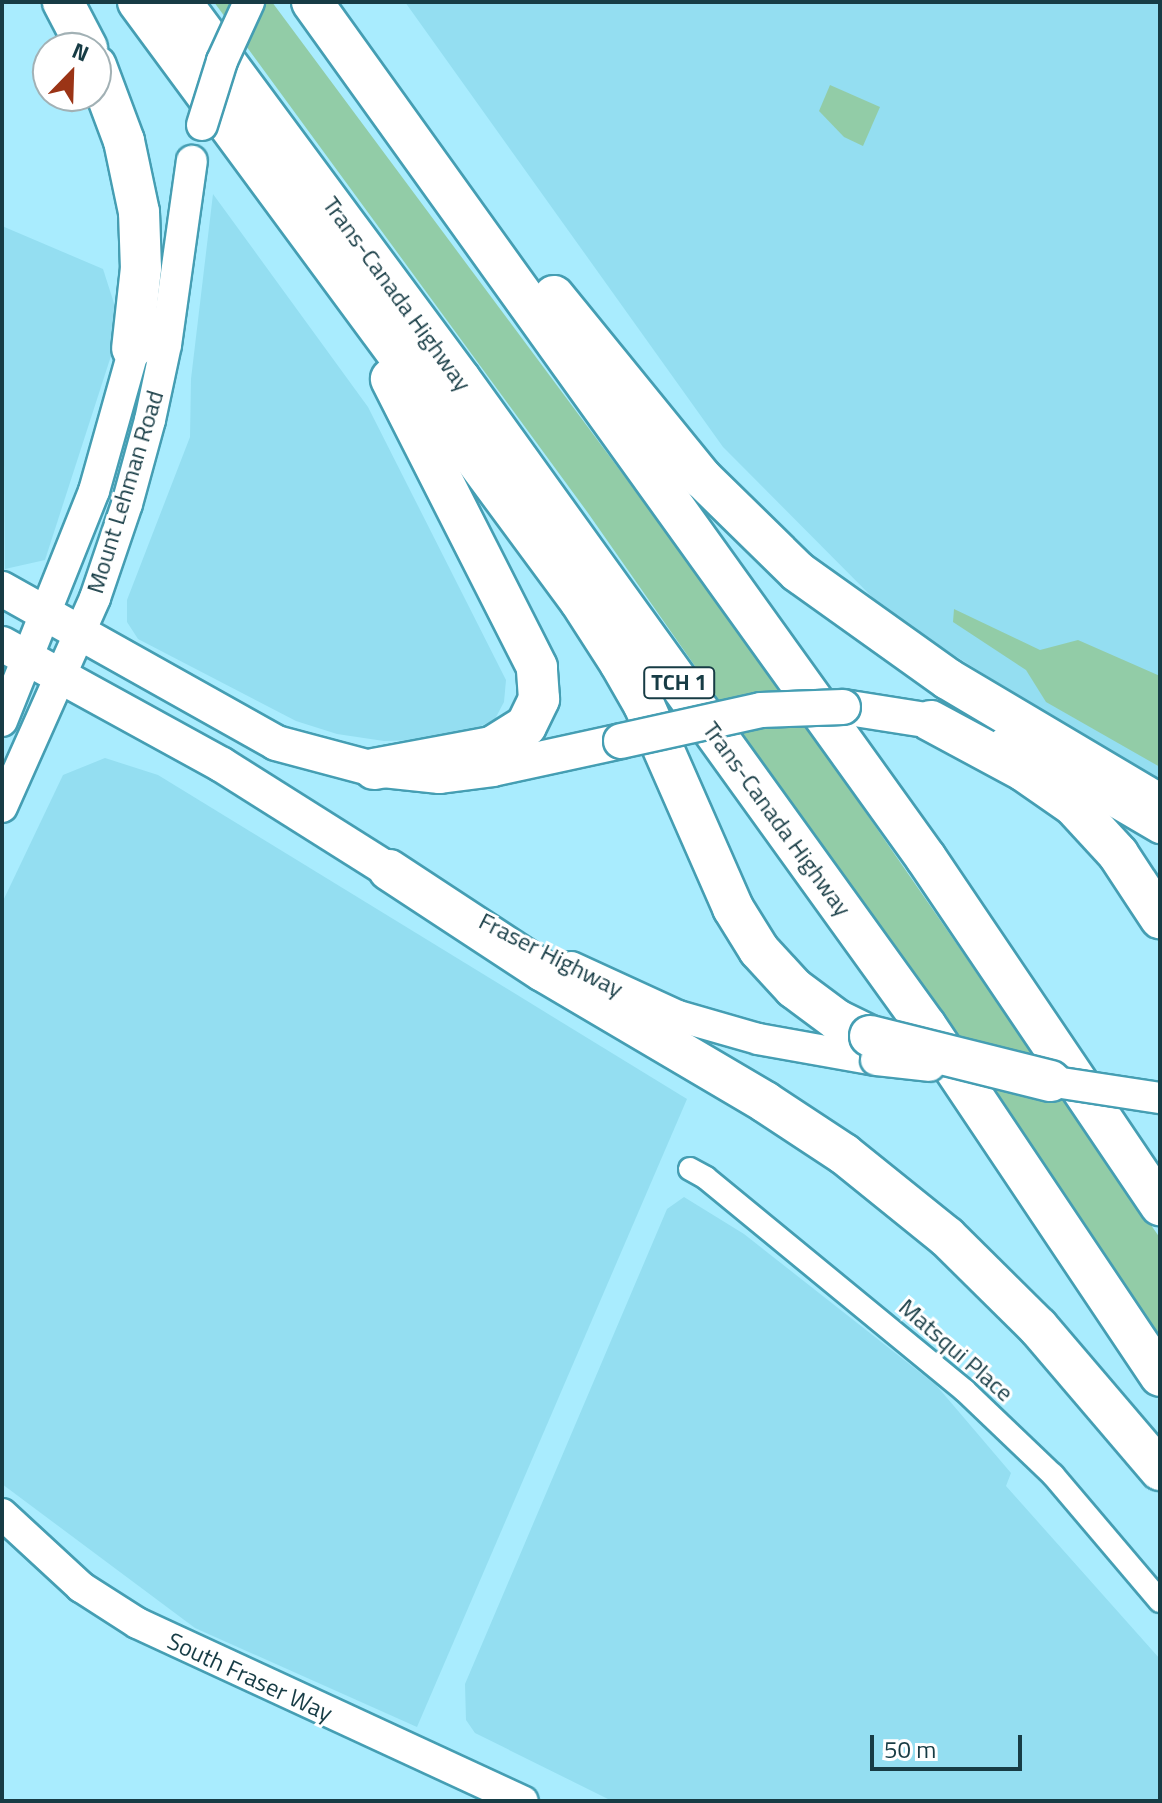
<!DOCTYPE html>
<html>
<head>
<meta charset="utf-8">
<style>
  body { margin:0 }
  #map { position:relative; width:1162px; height:1803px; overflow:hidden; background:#a9ecfe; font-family:"Titillium Web",sans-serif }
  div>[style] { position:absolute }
  .built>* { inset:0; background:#94def1 }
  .green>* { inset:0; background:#92cca7 }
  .roads { filter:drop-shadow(2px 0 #459eb3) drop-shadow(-2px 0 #459eb3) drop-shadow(0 2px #459eb3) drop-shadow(0 -2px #459eb3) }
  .street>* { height:22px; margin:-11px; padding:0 11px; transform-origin:11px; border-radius:11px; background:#fff }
  .secondary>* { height:30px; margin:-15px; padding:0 15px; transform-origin:15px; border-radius:15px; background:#fff }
  .primary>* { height:34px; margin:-17px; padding:0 17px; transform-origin:17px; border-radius:17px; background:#fff }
  .highway>* { height:40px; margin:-20px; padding:0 20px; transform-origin:20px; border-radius:20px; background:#fff }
  .bridges { filter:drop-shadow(2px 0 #459eb3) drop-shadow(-2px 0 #459eb3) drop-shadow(0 2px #459eb3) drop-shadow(0 -2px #459eb3) }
  .secondary-bridge>* { height:30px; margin:-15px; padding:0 15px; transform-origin:15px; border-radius:15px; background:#fff }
  .primary-bridge>* { height:34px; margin:-17px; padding:0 17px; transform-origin:17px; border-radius:17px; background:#fff }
  .highway-bridge>* { height:40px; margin:-20px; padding:0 20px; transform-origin:20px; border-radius:20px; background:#fff }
  span { translate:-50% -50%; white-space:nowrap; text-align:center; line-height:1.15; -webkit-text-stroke:6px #fff; paint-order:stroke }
  .shield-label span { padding:2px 6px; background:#fff; border:2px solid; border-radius:6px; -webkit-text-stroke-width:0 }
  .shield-label { font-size:22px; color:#173c45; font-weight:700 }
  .street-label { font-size:24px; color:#173c45 }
  .frame { position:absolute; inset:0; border:4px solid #173c45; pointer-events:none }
  .north { position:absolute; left:32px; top:32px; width:80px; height:80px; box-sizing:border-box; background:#fff; border:2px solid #a2b1b5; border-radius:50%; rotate:23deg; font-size:22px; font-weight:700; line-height:32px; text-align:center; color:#173c45 }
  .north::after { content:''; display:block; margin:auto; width:28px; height:36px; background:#9b3416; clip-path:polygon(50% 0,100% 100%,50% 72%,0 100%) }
  .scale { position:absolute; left:870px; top:1735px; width:152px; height:36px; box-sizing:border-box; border:4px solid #173c45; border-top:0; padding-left:10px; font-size:24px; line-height:28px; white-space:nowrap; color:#173c45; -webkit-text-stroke:6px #fff; paint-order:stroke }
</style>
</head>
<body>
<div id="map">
  <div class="built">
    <div style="clip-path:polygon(405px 2px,1160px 2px,1160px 785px,889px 614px,723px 447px)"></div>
    <div style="clip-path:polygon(213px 194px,368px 407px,506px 680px,504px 702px,495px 719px,473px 730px,421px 740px,384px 741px,337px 734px,296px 721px,138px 639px,127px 622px,127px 600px,190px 437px,191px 379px)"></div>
    <div style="clip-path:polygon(2px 226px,103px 269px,121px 325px,45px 560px,5px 569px)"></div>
    <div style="clip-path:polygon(105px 758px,158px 775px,687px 1099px,417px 1727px,195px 1628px,2px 1484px,2px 903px,63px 775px)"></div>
    <div style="clip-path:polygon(684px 1197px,744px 1234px,936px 1385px,1011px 1473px,1006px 1486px,1160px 1659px,1160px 1801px,612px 1801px,475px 1733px,466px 1720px,465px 1684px,667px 1209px)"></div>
  </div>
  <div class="green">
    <div style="clip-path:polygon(214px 2px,272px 2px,752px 648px,1160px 1238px,1160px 1346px,950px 1031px,588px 513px)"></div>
    <div style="clip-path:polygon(830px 85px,880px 107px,863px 146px,844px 137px,819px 111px)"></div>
    <div style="clip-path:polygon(954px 609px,1040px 650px,1078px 640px,1160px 676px,1160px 767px,1046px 702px,1026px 670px,953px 622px)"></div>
  </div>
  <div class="roads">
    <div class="street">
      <div style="left:690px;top:1169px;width:18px;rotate:29deg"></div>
      <div style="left:706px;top:1178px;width:335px;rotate:39.4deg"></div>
      <div style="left:965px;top:1391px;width:122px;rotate:43.7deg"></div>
      <div style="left:1053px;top:1475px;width:165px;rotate:49.7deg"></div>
    </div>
    <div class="secondary">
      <div style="left:2px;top:721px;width:248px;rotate:-68.2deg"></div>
      <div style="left:94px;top:491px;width:166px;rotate:-74.3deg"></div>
      <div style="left:1005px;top:742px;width:27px;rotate:22deg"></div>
      <div style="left:1030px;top:752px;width:151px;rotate:30.3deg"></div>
      <div style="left:2px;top:807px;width:229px;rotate:-66deg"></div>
      <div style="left:95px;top:598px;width:99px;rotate:-71.2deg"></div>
      <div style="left:127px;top:504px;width:87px;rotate:-74.7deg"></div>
      <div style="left:150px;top:420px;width:77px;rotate:-78deg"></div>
      <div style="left:166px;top:345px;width:186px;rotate:-82deg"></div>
      <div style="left:571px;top:967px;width:118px;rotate:24.6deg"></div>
      <div style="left:678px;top:1016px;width:83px;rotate:16deg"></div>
      <div style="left:758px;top:1039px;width:120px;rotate:10.1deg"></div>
      <div style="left:2px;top:1514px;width:108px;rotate:42.7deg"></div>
      <div style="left:81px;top:1587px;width:67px;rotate:32.7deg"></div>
      <div style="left:137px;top:1623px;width:425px;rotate:24.8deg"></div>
    </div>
    <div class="primary">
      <div style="left:2px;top:589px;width:314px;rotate:29.3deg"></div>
      <div style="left:276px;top:743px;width:101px;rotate:14.9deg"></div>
      <div style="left:374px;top:769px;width:66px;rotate:6.1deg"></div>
      <div style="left:440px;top:776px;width:53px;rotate:-7.5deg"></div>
      <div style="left:493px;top:769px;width:131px;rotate:-12.3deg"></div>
      <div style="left:2px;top:644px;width:251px;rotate:28.8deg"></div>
      <div style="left:222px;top:765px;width:197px;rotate:32.2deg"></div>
      <div style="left:843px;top:707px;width:89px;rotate:9deg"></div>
    </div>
    <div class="highway">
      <div style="left:63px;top:2px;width:52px;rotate:62.4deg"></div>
      <div style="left:138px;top:2px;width:744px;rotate:53.58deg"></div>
      <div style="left:580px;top:601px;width:74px;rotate:57.2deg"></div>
      <div style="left:620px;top:663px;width:48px;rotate:60.3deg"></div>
      <div style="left:644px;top:705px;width:222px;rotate:66.3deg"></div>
      <div style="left:733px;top:908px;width:49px;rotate:58.2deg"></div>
      <div style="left:759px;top:950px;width:52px;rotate:47.4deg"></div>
      <div style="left:794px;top:988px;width:54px;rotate:36.7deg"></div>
      <div style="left:837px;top:1020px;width:37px;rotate:26deg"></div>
      <div style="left:181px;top:2px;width:469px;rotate:53.5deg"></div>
      <div style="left:460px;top:379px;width:797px;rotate:54.24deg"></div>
      <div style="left:926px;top:1026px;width:421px;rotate:56.2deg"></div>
      <div style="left:312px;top:2px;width:1053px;rotate:54.35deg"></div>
      <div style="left:926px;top:858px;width:419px;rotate:56deg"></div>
      <div style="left:96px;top:66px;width:80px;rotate:69.5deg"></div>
      <div style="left:124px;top:141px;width:73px;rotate:78.1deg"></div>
      <div style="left:139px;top:212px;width:56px;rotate:88deg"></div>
      <div style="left:141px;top:268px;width:81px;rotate:96.3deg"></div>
      <div style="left:554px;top:296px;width:235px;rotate:50.9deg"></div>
      <div style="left:702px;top:478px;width:134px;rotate:44.4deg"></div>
      <div style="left:798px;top:572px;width:184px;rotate:35.5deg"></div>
      <div style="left:948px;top:679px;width:247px;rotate:30.7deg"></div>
      <div style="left:931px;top:721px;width:106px;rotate:28.3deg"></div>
      <div style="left:1024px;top:771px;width:60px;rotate:34.8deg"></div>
      <div style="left:1073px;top:805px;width:67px;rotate:47.4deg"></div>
      <div style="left:1118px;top:854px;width:77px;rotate:56.7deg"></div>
      <div style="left:374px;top:769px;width:120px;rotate:-10.6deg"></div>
      <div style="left:492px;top:747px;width:40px;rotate:-32deg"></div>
      <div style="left:526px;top:726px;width:30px;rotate:-64deg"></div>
      <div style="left:539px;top:699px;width:32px;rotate:-94deg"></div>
      <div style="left:537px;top:667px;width:323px;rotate:-116.9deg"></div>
      <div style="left:389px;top:870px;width:184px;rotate:33.3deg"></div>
      <div style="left:543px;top:971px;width:258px;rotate:30.5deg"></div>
      <div style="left:765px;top:1102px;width:95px;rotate:33.4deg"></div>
      <div style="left:844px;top:1154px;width:132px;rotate:38.9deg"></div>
      <div style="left:947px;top:1237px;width:128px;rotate:44.7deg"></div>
      <div style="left:1038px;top:1327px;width:188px;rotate:49.5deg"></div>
    </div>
  </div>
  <div class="bridges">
    <div class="secondary-bridge">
      <div style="left:202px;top:125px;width:67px;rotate:-72.6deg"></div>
      <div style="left:222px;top:61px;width:65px;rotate:-65.4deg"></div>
      <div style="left:876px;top:1060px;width:54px;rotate:6.3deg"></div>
      <div style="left:1029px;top:1078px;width:133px;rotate:8.7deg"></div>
    </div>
    <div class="primary-bridge">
      <div style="left:621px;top:741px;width:143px;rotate:-12.5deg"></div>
      <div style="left:761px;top:710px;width:82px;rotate:-2.1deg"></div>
    </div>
    <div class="highway-bridge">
      <div style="left:870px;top:1036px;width:186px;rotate:14deg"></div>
    </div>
  </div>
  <div class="shield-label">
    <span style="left:679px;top:683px">TCH 1</span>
  </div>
  <div class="street-label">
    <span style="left:397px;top:294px;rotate:54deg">Trans-Canada Highway</span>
    <span style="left:125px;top:492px;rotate:-73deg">Mount Lehman Road</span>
    <span style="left:777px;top:819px;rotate:54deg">Trans-Canada Highway</span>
    <span style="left:551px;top:955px;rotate:27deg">Fraser Highway</span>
    <span style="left:956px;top:1350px;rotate:41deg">Matsqui Place</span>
    <span style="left:250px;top:1677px;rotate:25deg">South Fraser Way</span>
  </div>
  <div class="frame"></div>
  <div class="north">N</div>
  <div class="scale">50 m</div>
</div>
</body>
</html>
